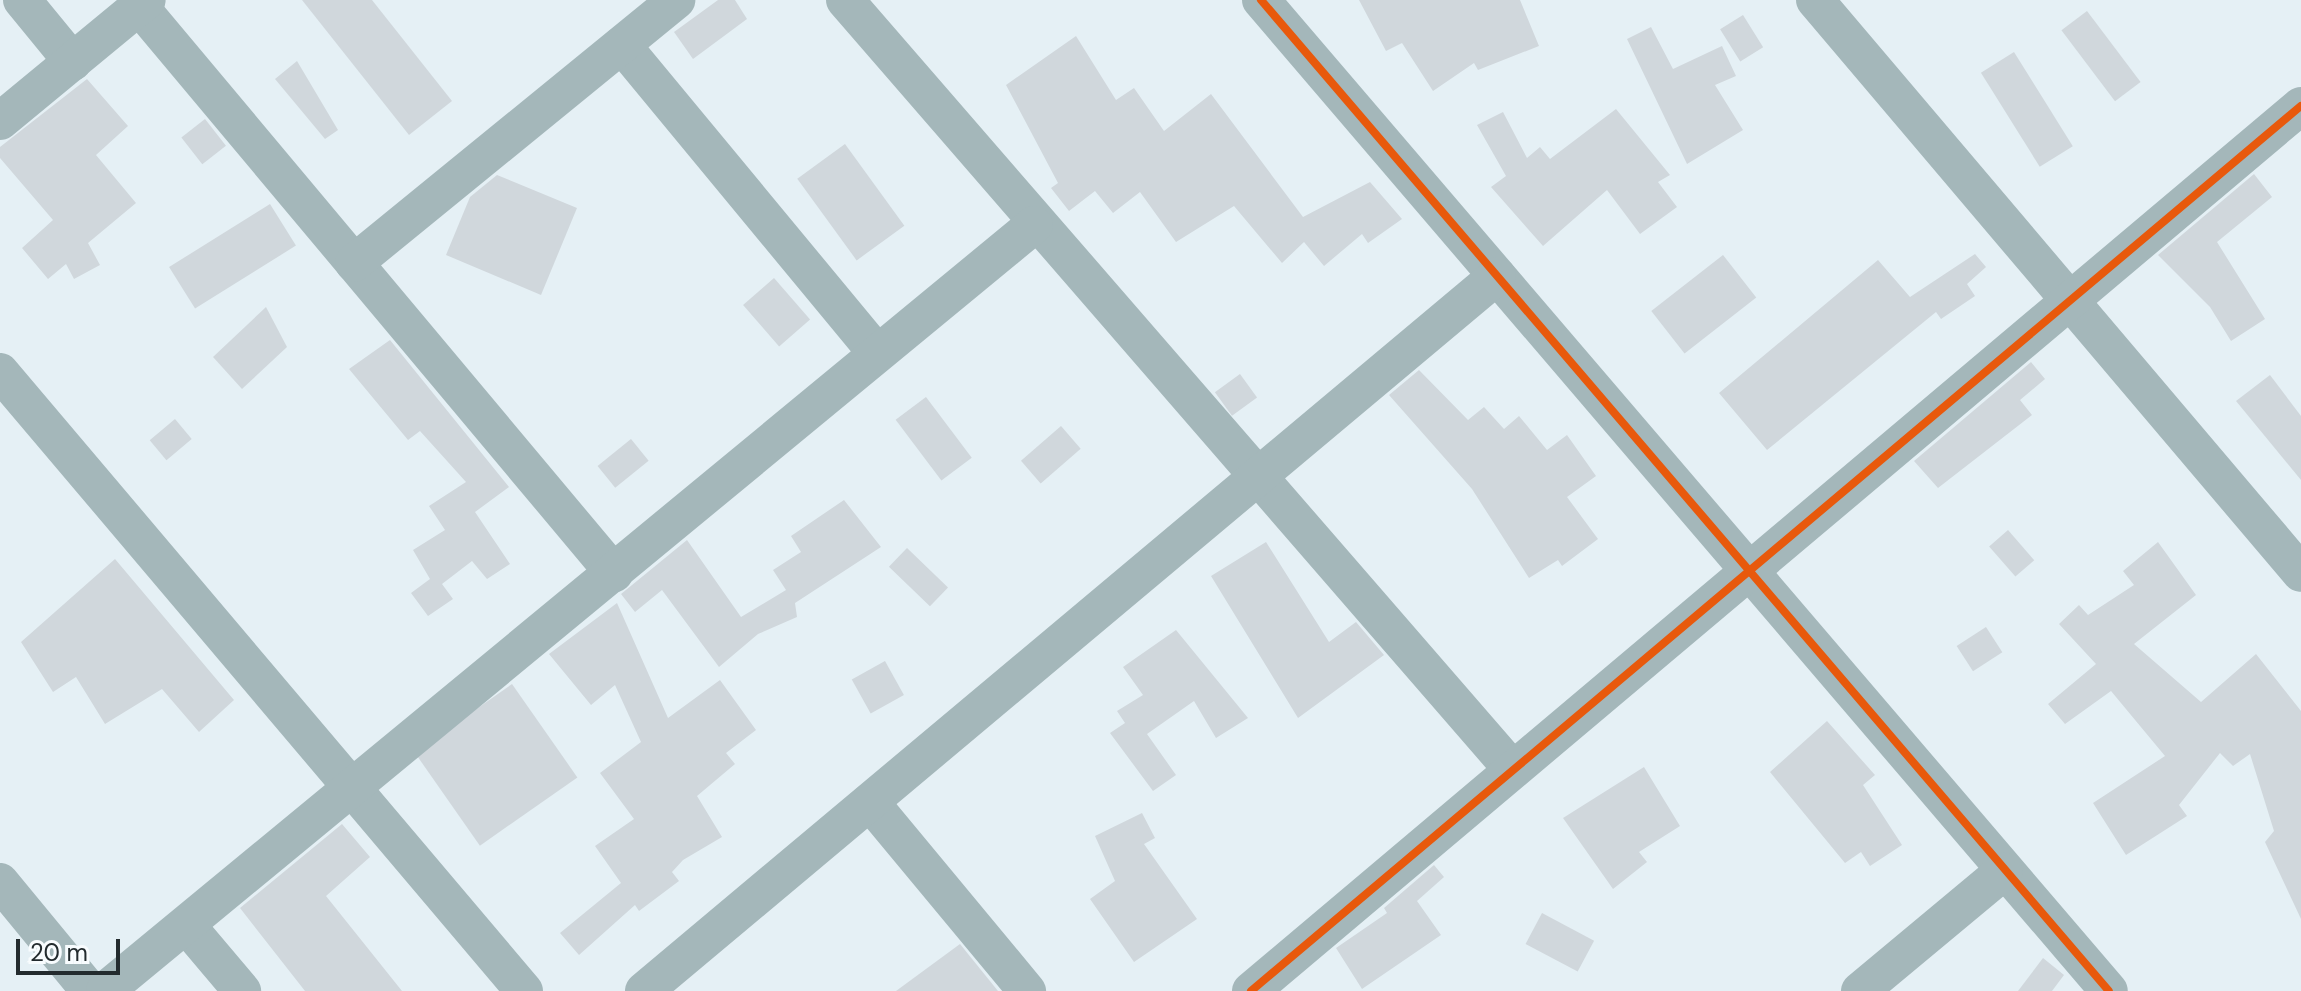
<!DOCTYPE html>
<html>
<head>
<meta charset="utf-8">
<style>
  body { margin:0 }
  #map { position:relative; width:2301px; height:991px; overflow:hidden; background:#e5f0f5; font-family:"DM Sans",sans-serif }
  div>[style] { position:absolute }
  .building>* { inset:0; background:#d0d7dc; transform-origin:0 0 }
  .minor>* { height:38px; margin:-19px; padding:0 19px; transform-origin:19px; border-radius:19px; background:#a4b7ba }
  .cycleway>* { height:8px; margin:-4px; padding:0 4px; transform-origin:4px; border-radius:4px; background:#e8590c }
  span { translate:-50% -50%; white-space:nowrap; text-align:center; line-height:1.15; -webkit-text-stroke:8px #f8fcfe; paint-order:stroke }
  .scale { position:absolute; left:16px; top:939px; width:104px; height:36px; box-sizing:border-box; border:4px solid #232b2e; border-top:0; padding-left:10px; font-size:24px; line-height:28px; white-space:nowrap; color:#232b2e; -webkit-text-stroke:6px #f8fcfe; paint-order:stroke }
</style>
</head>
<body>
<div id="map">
  <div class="building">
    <div style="clip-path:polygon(302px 0,372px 0,452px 101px,409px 135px)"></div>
    <div style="clip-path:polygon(718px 0,735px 0,747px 19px,693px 59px,674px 32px)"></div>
    <div style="clip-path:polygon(1359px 0,1520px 0,1539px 46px,1478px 70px,1474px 63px,1433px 91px,1402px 43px,1386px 51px)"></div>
    <div style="left:2087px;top:11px;width:89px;height:32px;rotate:53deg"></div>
    <div style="left:1743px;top:15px;width:38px;height:27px;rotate:58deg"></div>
    <div style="clip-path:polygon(1651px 27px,1673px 69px,1722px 46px,1736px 76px,1715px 85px,1743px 130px,1687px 164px,1627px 39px)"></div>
    <div style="clip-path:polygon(1076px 36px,1116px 100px,1134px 88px,1164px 131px,1211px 94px,1303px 217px,1370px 182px,1402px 219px,1368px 243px,1362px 234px,1324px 266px,1304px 242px,1282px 263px,1234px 206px,1176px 242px,1140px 192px,1113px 213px,1095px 191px,1069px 211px,1051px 188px,1058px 183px,1006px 85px)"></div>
    <div style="left:2014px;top:52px;width:111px;height:39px;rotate:58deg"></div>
    <div style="clip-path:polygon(297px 61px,338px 130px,325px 139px,275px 79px)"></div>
    <div style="clip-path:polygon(87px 79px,128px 126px,96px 155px,136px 203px,88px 243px,100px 265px,74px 279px,66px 264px,48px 279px,22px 248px,53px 220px,0 158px,0 147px)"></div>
    <div style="clip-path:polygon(1616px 109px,1670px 175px,1658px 182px,1677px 207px,1640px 234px,1607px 190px,1543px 246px,1491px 187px,1506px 176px,1477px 125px,1503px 112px,1527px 158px,1540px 147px,1550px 159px)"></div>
    <div style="left:205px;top:119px;width:34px;height:30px;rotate:52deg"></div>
    <div style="left:845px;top:144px;width:101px;height:59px;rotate:54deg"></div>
    <div style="clip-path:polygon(2254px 174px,2272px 197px,2217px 242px,2265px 319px,2231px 341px,2210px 307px,2158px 255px)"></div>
    <div style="clip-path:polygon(497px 175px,577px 208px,541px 295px,446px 255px,470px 197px)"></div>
    <div style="left:270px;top:204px;width:49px;height:119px;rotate:58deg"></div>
    <div style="clip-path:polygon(1975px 254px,1986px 267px,1967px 284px,1975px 296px,1941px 319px,1936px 312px,1767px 450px,1719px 393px,1878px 260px,1910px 297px)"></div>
    <div style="left:1723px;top:255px;width:54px;height:91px;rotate:52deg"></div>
    <div style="left:774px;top:278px;width:55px;height:41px;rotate:49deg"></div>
    <div style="clip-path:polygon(266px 307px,287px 347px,242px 389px,213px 357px)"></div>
    <div style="clip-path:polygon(390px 340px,509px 487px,475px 512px,510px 564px,487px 579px,472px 561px,442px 584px,453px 599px,428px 616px,411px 593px,430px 579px,413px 550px,445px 530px,429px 506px,466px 482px,420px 431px,408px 440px,349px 369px)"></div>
    <div style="clip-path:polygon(2031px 362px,2045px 379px,2020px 400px,2032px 415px,1938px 488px,1914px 461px)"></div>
    <div style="clip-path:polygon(1419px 370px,1468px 420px,1484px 407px,1504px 429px,1519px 416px,1547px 450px,1567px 435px,1596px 476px,1567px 497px,1598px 539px,1562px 566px,1558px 560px,1529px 578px,1472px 489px,1389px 395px)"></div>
    <div style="left:1240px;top:374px;width:29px;height:31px;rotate:54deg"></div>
    <div style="clip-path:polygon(2270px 375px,2301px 416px,2301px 480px,2236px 401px)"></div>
    <div style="left:926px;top:397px;width:76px;height:38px;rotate:53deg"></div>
    <div style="left:175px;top:419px;width:26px;height:33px;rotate:50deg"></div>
    <div style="left:1061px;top:426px;width:30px;height:53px;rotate:49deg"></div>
    <div style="left:631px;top:439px;width:28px;height:43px;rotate:51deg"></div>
    <div style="clip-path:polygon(844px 500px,881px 547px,795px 603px,797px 617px,758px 634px,719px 667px,662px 590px,635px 612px,621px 594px,687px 540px,741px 617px,786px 590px,773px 570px,801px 552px,791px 536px)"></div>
    <div style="left:2008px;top:530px;width:40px;height:25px;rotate:49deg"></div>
    <div style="clip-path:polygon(1266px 542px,1329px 642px,1356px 622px,1384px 655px,1298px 718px,1211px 576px)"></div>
    <div style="clip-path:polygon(2158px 542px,2196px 595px,2134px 644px,2201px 702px,2256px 654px,2301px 711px,2301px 919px,2265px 842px,2274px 831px,2250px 754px,2233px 766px,2220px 753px,2179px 805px,2187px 816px,2126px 855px,2093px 803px,2165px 756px,2111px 691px,2065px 724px,2048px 704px,2096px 664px,2059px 624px,2079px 605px,2088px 615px,2134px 585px,2123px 571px)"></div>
    <div style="left:907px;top:548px;width:57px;height:26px;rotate:44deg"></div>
    <div style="clip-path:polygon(115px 559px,234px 700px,199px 732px,162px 689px,105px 724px,76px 677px,53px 692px,21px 642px)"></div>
    <div style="clip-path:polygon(617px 603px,668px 718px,720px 680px,756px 730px,726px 753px,735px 764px,697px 796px,722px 837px,683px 860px,672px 872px,679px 881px,639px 911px,635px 905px,579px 955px,560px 933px,621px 883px,595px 846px,634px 819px,600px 773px,641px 742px,615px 685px,591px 705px,549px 654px)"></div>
    <div style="left:1986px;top:627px;width:30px;height:35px;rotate:57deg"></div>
    <div style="clip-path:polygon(1176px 630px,1248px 718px,1216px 738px,1194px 701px,1147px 734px,1176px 775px,1153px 791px,1110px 733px,1125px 723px,1117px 711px,1143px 695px,1123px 667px)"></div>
    <div style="left:885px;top:661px;width:39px;height:38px;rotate:61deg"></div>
    <div style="left:512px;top:684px;width:114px;height:119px;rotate:55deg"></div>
    <div style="clip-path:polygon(1827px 721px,1875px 775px,1863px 785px,1902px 845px,1870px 866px,1861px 852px,1845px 863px,1770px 772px)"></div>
    <div style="clip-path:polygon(1644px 767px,1680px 826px,1639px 852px,1647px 862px,1613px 889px,1563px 818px)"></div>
    <div style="clip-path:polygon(1142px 813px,1155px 838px,1144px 844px,1197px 919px,1134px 962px,1090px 899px,1115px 881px,1095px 836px)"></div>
    <div style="clip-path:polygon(342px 824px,370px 857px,326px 896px,402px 991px,305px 991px,240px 908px)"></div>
    <div style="clip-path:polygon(1434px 865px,1444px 877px,1417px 901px,1441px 935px,1362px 989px,1336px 948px,1387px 913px,1384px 908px)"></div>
    <div style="left:1542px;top:913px;width:59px;height:35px;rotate:28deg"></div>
    <div style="clip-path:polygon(960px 944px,998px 991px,896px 991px)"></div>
    <div style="clip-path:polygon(2043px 958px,2064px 975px,2052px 991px,2018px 991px)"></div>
  </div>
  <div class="minor">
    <div style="left:22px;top:0;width:80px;rotate:50.6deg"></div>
    <div style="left:845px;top:0;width:1018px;rotate:49.06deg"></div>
    <div style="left:1261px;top:0;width:1304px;rotate:49.45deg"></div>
    <div style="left:1815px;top:0;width:751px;rotate:49.7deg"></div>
    <div style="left:139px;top:6px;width:740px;rotate:50.05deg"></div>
    <div style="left:622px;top:45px;width:400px;rotate:50.4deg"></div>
    <div style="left:0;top:121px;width:190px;rotate:-39.5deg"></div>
    <div style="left:354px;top:263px;width:416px;rotate:-39.2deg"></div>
    <div style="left:0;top:372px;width:811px;rotate:49.75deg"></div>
    <div style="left:870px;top:802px;width:246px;rotate:50.3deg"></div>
    <div style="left:0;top:882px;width:141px;rotate:50.5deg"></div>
    <div style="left:188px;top:927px;width:84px;rotate:49.8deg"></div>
    <div style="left:105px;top:991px;width:1204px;rotate:-39.51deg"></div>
    <div style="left:644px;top:991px;width:1113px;rotate:-39.97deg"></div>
    <div style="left:1251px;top:991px;width:1373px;rotate:-40.13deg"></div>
    <div style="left:1860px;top:991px;width:187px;rotate:-39.8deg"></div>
  </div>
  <div class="cycleway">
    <div style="left:1261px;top:0;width:1304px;rotate:49.45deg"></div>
    <div style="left:1251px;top:991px;width:1373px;rotate:-40.13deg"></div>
  </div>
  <div class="scale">20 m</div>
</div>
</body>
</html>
